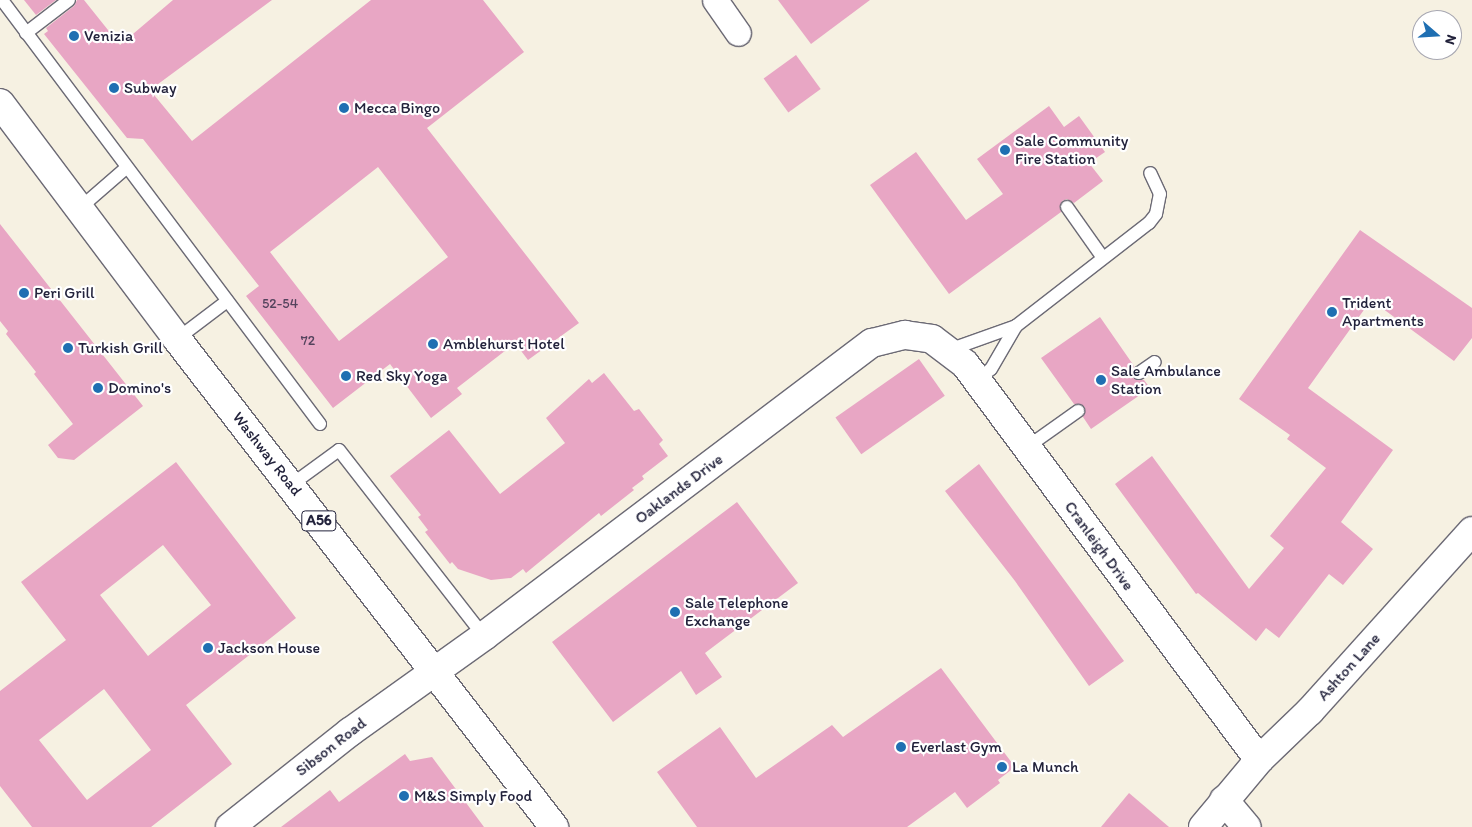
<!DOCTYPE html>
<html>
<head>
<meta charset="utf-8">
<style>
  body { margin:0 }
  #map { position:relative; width:1472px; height:827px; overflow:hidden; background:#f6f1e2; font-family:Itim,sans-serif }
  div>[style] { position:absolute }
  .building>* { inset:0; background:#e8a6c4; transform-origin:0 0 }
  .roads { filter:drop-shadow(1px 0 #6c6a75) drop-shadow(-1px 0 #6c6a75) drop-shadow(0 1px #6c6a75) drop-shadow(0 -1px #6c6a75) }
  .lane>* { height:12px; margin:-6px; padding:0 6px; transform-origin:6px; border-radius:6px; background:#fff }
  .street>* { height:25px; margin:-12.5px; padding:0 12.5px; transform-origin:12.5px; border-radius:12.5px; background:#fff }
  .secondary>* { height:28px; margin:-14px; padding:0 14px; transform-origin:14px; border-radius:14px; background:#fff }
  .highway>* { height:28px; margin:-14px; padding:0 14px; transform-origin:14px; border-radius:14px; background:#fff }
  .dots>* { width:14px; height:14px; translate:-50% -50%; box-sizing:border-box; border:2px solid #fff; border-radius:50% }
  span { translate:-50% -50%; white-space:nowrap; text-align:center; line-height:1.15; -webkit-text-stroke:4.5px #fff; paint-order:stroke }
  .number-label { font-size:14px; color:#54435d }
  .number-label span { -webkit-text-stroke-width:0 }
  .shield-label span { padding:1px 4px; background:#fff; border:1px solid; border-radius:4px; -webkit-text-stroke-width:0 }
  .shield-label { font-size:15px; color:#22223b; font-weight:700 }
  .poi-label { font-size:16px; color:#22223b }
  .left { translate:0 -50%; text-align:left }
  .street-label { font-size:16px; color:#22223b }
  .north { position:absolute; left:1412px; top:10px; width:50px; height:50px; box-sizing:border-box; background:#fff; border:1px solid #a7a7b1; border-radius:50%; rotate:109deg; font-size:14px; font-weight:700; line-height:20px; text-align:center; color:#22223b }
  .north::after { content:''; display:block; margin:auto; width:18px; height:22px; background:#1f6fb2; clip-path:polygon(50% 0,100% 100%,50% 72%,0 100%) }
</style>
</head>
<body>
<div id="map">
  <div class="building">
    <div style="clip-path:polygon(24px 0,56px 0,36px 15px)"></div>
    <div style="clip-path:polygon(evenodd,77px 0,84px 0,120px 45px,173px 0,272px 0,150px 90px,192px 141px,371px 0,483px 0,524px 52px,427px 128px,579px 323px,528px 360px,515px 343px,457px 388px,462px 394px,431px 418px,390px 364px,333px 408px,246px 296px,259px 286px,143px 139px,127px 138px,44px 34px,48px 31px,46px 28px,74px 6px,77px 0,378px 167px,448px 257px,339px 341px,270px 252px,378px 167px)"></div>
    <div style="clip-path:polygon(778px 0,870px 0,811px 44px)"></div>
    <div style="left:796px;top:55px;width:42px;height:40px;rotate:54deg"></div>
    <div style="clip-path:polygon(1049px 106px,1064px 127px,1079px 116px,1105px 152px,1089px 163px,1103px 181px,1074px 203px,1067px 199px,1062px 201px,1061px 212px,949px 294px,870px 185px,916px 152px,966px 220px,1003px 194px,977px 159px)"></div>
    <div style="clip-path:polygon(0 224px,143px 406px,74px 460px,58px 458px,48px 445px,73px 424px,34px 374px,36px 372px,6px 334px,8px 331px,0 321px)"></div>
    <div style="clip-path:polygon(1360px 230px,1472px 308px,1472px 338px,1454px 361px,1371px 300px,1308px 388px,1393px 450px,1341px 522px,1373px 549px,1343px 585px,1329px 574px,1279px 638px,1266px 628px,1256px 641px,1198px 593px,1196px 594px,1115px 484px,1152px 456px,1249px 589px,1284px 548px,1270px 536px,1326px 468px,1287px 439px,1290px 435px,1239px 399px)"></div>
    <div style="clip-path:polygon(1100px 317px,1134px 366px,1133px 378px,1144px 380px,1150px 388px,1091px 429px,1083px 417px,1085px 407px,1074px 404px,1041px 358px)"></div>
    <div style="left:919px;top:359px;width:45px;height:102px;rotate:55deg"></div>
    <div style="clip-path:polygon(604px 373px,634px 411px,639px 409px,663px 440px,659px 444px,668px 456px,642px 476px,644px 479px,632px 488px,634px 490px,601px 516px,599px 513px,526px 573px,523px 569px,511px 578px,491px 580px,458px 569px,452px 562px,450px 564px,425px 532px,428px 530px,418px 517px,421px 515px,390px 476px,449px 430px,500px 494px,565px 443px,546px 418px,589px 379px,592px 383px)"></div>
    <div style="clip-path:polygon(evenodd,176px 462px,296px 618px,186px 705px,232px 764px,151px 827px,32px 827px,0 786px,0 691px,66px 640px,21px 582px,176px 462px,163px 545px,211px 605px,148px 656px,100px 595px,163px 545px,176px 462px,104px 689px,151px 750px,87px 800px,39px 740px,104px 689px)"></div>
    <div style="clip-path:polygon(979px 464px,1124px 661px,1089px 686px,1015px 581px,945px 491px)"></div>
    <div style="clip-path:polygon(737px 502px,798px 583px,705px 653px,722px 677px,696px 695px,681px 671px,613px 722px,552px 642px)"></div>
    <div style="clip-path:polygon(941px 668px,1015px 767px,998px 780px,1000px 783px,967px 808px,955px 792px,907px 827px,697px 827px,657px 772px,720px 727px,756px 778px,832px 725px,843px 737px)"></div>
    <div style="clip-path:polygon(405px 754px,410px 761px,432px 757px,484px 827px,281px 827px,330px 790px,339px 802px)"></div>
    <div style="clip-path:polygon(1129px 793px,1169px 827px,1101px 827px)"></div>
  </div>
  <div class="roads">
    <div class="lane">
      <div style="left:2px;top:0;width:530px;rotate:53.13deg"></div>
      <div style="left:26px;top:33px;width:54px;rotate:-37.5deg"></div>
      <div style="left:1067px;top:207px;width:62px;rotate:54.8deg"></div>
      <div style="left:80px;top:208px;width:61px;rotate:-41deg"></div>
      <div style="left:177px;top:339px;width:63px;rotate:-37.2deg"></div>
      <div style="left:949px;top:350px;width:71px;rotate:-19.7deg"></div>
      <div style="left:1139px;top:373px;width:19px;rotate:-35deg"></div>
      <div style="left:978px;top:379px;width:16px;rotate:-38deg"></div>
      <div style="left:991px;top:369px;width:50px;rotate:-59.8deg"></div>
      <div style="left:1016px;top:326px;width:168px;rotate:-37.8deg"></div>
      <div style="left:1149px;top:223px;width:11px;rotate:-52deg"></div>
      <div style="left:1156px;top:214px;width:20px;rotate:-79deg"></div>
      <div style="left:1160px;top:194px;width:23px;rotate:-115deg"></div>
      <div style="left:1026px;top:448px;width:64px;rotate:-35.4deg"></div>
      <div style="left:291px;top:485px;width:59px;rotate:-36.1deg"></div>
      <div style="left:339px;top:450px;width:236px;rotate:52.1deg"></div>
    </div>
    <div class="street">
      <div style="left:715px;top:0;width:40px;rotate:55.1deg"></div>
    </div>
    <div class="secondary">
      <div style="left:1224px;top:800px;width:35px;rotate:50deg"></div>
      <div style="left:230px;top:827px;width:153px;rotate:-38.4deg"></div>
      <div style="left:350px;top:732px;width:165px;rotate:-35.6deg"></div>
      <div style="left:484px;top:636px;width:486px;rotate:-37.1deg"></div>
      <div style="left:872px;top:343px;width:34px;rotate:-14deg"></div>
      <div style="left:905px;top:335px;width:27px;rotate:8deg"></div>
      <div style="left:932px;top:339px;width:41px;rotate:37.1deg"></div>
      <div style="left:965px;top:364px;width:493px;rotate:53.4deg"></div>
      <div style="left:1203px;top:827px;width:87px;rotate:-50.1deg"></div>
      <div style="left:1259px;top:760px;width:71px;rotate:-43.9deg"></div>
      <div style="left:1310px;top:711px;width:242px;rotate:-48deg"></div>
    </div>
    <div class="highway">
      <div style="left:0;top:103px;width:295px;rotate:53.1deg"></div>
      <div style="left:177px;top:339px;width:617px;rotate:52.31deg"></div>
    </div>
  </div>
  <div class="dots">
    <div style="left:74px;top:36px;background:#1f6fb2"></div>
    <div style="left:114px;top:88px;background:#1f6fb2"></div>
    <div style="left:344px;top:108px;background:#1f6fb2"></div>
    <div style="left:1005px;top:150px;background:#1f6fb2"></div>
    <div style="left:24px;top:293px;background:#1f6fb2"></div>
    <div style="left:1332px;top:312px;background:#1f6fb2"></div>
    <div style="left:433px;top:344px;background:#1f6fb2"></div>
    <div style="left:68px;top:348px;background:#1f6fb2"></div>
    <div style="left:346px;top:376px;background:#1f6fb2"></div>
    <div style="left:1101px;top:380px;background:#1f6fb2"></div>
    <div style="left:98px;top:388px;background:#1f6fb2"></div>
    <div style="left:675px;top:612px;background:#1f6fb2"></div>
    <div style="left:208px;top:648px;background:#1f6fb2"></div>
    <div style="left:901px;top:747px;background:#1f6fb2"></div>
    <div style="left:1002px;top:767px;background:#1f6fb2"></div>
    <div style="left:404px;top:796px;background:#1f6fb2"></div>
  </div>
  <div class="number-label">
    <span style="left:280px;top:304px">52-54</span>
    <span style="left:308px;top:341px">72</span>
  </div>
  <div class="shield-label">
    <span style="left:319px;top:521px">A56</span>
  </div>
  <div class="poi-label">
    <span class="left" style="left:84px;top:36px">Venizia</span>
    <span class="left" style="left:124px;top:88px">Subway</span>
    <span class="left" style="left:354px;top:108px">Mecca Bingo</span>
    <span class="left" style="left:1015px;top:150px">Sale Community<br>Fire Station</span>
    <span class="left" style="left:34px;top:293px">Peri Grill</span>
    <span class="left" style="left:1342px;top:312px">Trident<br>Apartments</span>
    <span class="left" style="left:443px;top:344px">Amblehurst Hotel</span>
    <span class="left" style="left:78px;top:348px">Turkish Grill</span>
    <span class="left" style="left:1111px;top:380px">Sale Ambulance<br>Station</span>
    <span class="left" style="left:356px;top:376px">Red Sky Yoga</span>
    <span class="left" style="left:108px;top:388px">Domino's</span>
    <span class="left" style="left:685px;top:612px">Sale Telephone<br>Exchange</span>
    <span class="left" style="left:218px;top:648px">Jackson House</span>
    <span class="left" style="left:911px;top:747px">Everlast Gym</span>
    <span class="left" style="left:1012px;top:767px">La Munch</span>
    <span class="left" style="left:414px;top:796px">M&amp;S Simply Food</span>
  </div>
  <div class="street-label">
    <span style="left:267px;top:454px;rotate:52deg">Washway Road</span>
    <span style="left:679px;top:489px;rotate:-37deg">Oaklands Drive</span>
    <span style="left:1099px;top:546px;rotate:54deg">Cranleigh Drive</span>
    <span style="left:1349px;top:667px;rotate:-48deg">Ashton Lane</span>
    <span style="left:331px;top:747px;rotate:-38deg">Sibson Road</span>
  </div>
  <div class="north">N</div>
</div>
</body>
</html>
